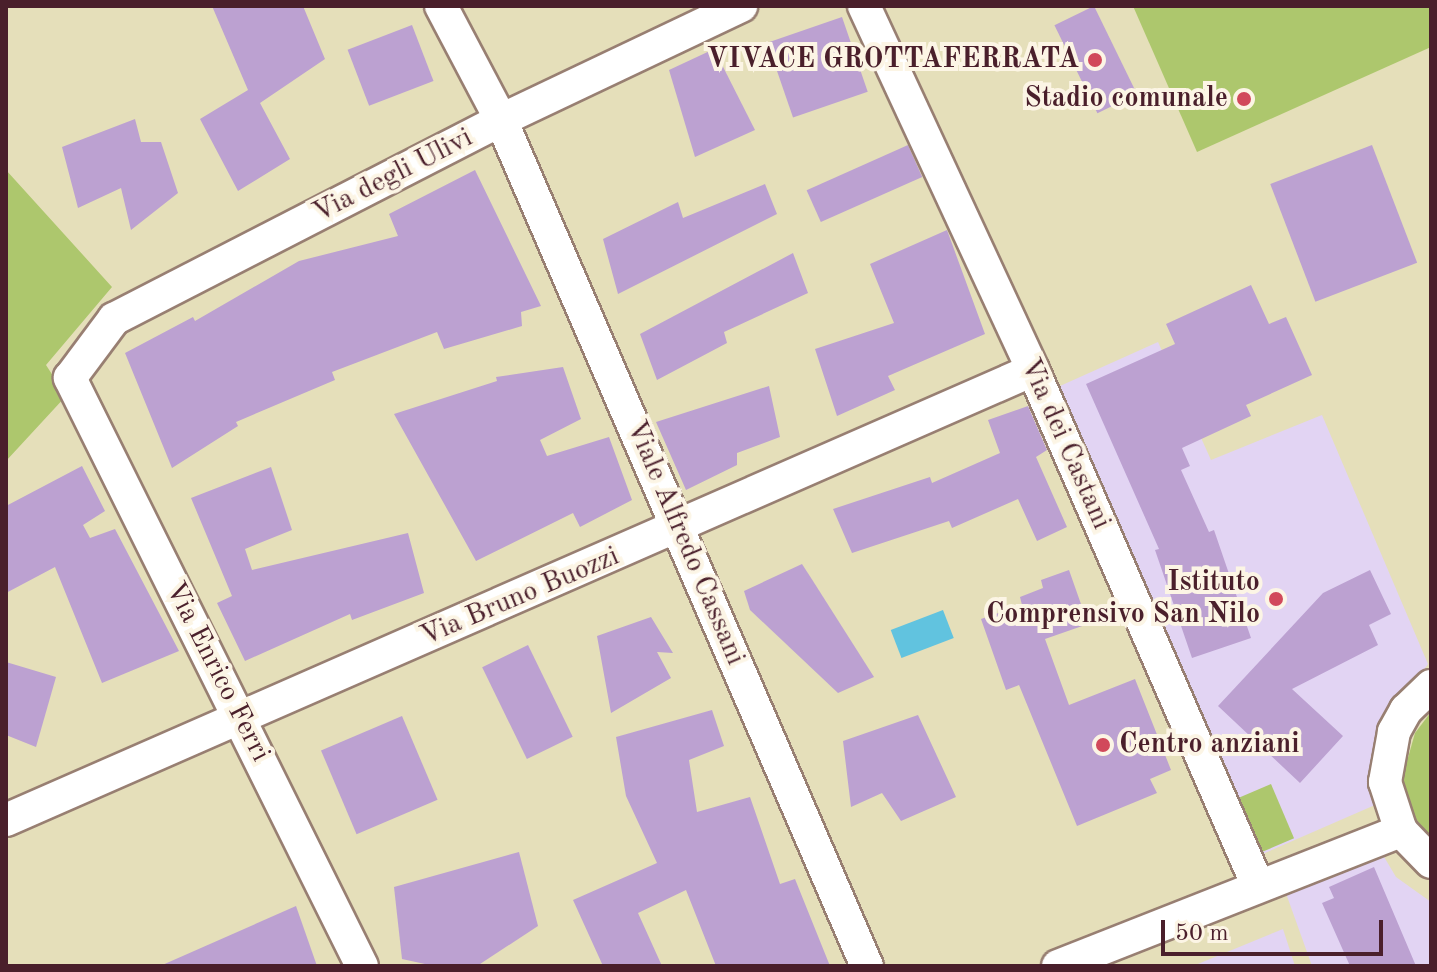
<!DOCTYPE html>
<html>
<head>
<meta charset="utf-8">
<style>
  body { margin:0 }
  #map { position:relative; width:1437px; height:972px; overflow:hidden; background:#e5dfba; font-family:"Old Standard TT",serif }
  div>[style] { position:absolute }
  .built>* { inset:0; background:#e2d4f3 }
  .green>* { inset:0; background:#adc76d; transform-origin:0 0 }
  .water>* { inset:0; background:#61c3df; transform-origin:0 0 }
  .building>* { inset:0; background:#bca1d1; transform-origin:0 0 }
  .roads { filter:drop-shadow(2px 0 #987f72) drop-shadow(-2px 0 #987f72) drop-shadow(0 2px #987f72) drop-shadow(0 -2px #987f72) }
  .minor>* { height:32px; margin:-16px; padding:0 16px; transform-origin:16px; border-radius:16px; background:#fff }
  .dots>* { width:22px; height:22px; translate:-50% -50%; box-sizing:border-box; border:4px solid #fcf5e5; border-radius:50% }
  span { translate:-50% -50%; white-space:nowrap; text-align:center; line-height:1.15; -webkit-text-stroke:8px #fcf5e5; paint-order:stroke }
  .poi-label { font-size:28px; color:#4a1f2b; font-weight:700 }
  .right { translate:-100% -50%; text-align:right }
  .left { translate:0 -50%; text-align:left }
  .street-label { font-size:28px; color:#4a1f2b }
  .frame { position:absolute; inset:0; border:8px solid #4a1f2b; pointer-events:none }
  .scale { position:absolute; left:1161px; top:920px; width:222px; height:36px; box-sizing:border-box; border:4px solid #4a1f2b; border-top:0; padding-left:10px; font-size:24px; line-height:28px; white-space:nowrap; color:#4a1f2b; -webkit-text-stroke:6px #fcf5e5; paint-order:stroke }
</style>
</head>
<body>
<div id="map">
  <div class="built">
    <div style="clip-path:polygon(1158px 342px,1211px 460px,1322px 415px,1428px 664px,1405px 696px,1374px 765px,1375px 805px,1258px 856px,1060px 386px)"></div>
    <div style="clip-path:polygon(1380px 850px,1396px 877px,1431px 902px,1431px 966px,1312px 966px,1283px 885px)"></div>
    <div style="clip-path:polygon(1283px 929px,1295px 966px,1193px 966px)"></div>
  </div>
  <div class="green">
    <div style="clip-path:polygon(1133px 6px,1431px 6px,1431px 47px,1197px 152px)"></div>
    <div style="clip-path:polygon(6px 170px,112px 287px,46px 365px,66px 396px,6px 461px)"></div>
    <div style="clip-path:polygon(1431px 712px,1431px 842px,1406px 803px,1402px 779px,1415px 733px)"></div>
    <div style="left:1271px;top:784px;width:59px;height:40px;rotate:67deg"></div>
  </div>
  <div class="water">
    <div style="left:943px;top:610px;width:30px;height:56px;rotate:69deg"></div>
  </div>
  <div class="building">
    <div style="clip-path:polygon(212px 6px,303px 6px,325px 59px,260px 103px,290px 159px,238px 191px,200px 119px,248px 90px)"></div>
    <div style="left:1094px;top:6px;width:98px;height:44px;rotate:64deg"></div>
    <div style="left:842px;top:17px;width:79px;height:79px;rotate:71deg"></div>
    <div style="left:412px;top:25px;width:60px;height:69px;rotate:69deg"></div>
    <div style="clip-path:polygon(714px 49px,755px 130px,695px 157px,669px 70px)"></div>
    <div style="clip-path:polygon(135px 119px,141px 142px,161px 142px,178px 193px,131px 230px,121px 188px,78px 208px,62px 147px)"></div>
    <div style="left:908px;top:145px;width:35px;height:111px;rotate:66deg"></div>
    <div style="left:1372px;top:145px;width:126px;height:109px;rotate:69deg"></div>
    <div style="clip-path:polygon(475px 170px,541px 306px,521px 312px,522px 326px,444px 349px,437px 332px,332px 372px,335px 380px,236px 422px,238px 426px,172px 468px,125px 353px,193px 317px,195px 321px,299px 261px,398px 236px,389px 214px)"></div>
    <div style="clip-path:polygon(765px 184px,777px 214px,618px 294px,603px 239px,678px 202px,683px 218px)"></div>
    <div style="clip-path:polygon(947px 230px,985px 334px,888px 376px,895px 390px,837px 416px,815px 349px,894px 323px,870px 264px)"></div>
    <div style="clip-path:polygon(793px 253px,808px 293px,724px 332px,727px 343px,657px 380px,640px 334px)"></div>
    <div style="clip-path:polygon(1251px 285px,1269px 324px,1286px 317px,1312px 375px,1246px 405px,1251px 416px,1182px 448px,1190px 466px,1181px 470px,1209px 532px,1214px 530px,1251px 638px,1192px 658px,1155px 550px,1159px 549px,1086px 384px,1175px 344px,1166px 324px)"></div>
    <div style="clip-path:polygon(563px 367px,581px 419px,540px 440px,547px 456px,609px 437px,632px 500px,580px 527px,573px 513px,476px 561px,394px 414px,497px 381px,496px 377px)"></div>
    <div style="clip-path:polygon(769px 386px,780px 437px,737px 453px,737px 465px,686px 490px,656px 422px)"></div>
    <div style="clip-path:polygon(1028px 406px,1047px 450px,1036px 457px,1067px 527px,1037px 541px,1018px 499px,952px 528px,949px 521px,852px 553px,833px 509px,930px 477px,932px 483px,1000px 453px,988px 420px)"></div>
    <div style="clip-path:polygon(82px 466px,105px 511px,83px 525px,90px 538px,115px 529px,179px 651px,102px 683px,55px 567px,6px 593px,6px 506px)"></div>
    <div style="clip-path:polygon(271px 467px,292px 530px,245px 549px,252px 570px,408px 533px,424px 593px,352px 620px,350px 614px,245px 661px,217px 603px,232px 596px,191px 498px)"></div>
    <div style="clip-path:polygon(802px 564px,813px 581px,874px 677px,838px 693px,750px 610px,744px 591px)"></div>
    <div style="clip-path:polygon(1069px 570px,1088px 624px,1045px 639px,1069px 705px,1135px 679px,1171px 770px,1150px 779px,1157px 793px,1077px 826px,1019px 685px,1006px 690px,981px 619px,1022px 605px,1020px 597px,1043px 588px,1041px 580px)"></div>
    <div style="clip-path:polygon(1370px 570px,1391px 614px,1369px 625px,1378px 645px,1292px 689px,1343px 736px,1300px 783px,1218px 706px,1323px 593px)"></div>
    <div style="clip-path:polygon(651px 617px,673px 653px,657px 652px,671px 678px,611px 713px,597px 636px)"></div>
    <div style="left:528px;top:645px;width:102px;height:51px;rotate:64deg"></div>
    <div style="clip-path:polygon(6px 662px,56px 677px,36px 747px,6px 735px)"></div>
    <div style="clip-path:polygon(712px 710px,724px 746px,689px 760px,697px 812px,750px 797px,780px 884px,795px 879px,830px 966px,716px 966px,686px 890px,638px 913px,662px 966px,603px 966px,573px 900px,657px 863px,626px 796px,616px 737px)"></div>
    <div style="clip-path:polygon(918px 715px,956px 797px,901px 821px,882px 793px,851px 807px,843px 741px)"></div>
    <div style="left:402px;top:716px;width:91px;height:88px;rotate:67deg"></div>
    <div style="clip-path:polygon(519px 852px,538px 926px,477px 966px,434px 966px,402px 959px,394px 887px)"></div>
    <div style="clip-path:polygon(1374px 867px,1416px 966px,1350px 966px,1322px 903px,1334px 898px,1329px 887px)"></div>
    <div style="clip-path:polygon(296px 906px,317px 966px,160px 966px)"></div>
  </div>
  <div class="roads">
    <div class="minor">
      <div style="left:441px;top:6px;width:129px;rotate:62.2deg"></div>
      <div style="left:501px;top:120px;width:922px;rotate:66.61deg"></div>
      <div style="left:864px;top:6px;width:401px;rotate:65.1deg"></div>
      <div style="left:1033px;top:370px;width:563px;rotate:66.44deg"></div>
      <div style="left:1431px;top:686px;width:35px;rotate:136deg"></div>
      <div style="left:1406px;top:710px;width:25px;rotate:119deg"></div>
      <div style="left:1394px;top:732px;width:51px;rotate:100.2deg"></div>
      <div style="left:1385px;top:782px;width:52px;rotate:71.9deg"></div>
      <div style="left:1401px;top:831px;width:43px;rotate:45.9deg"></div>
      <div style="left:6px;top:820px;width:1121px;rotate:-23.66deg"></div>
      <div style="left:362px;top:966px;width:657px;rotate:-116.41deg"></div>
      <div style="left:70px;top:378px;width:74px;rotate:-53.3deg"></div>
      <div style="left:114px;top:319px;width:435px;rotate:-27.2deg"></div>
      <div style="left:501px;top:120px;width:266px;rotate:-25.4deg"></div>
      <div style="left:1058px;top:966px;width:369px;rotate:-21.5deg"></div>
    </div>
  </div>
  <div class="dots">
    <div style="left:1095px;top:60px;background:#d1495b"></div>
    <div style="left:1244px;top:99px;background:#d1495b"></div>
    <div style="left:1276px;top:599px;background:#d1495b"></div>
    <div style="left:1103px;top:745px;background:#d1495b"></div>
  </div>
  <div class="poi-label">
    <span class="right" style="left:1079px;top:60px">VIVACE GROTTAFERRATA</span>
    <span class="right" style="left:1228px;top:99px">Stadio comunale</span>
    <span class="right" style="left:1260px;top:599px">Istituto<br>Comprensivo San Nilo</span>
    <span class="left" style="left:1119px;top:745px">Centro anziani</span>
  </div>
  <div class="street-label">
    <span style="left:393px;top:176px;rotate:-27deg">Via degli Ulivi</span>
    <span style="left:1065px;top:444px;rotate:66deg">Via dei Castani</span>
    <span style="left:685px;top:543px;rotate:67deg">Viale Alfredo Cassani</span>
    <span style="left:520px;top:597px;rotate:-23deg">Via Bruno Buozzi</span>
    <span style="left:217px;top:672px;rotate:63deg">Via Enrico Ferri</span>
  </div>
  <div class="frame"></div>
  <div class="scale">50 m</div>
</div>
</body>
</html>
